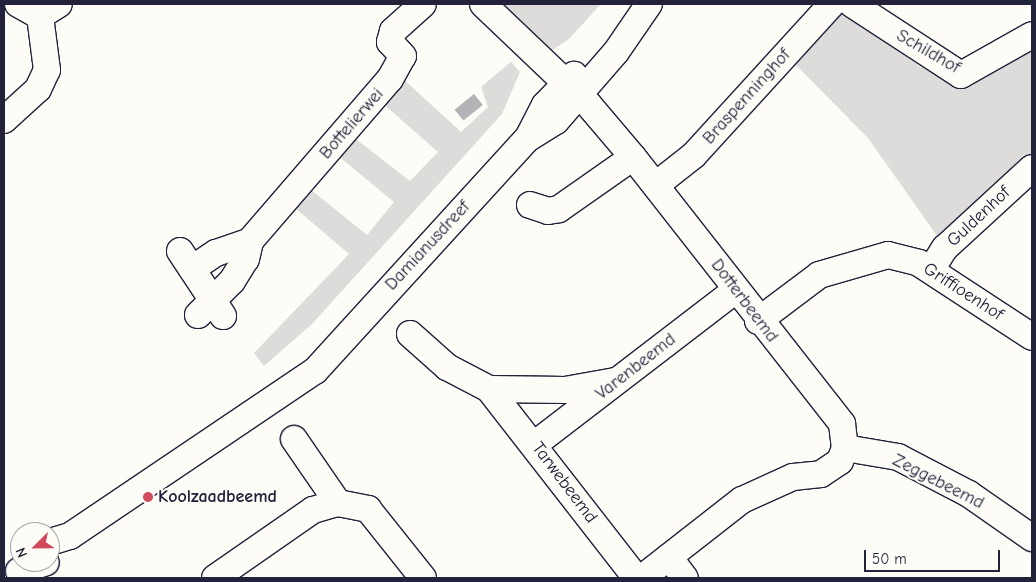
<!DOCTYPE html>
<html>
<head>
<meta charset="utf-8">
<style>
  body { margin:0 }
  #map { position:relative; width:1036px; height:582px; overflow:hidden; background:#fdfcf7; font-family:"Comic Neue",sans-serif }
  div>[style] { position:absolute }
  .green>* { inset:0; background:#dddcdb }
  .water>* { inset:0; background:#b2b2b7; transform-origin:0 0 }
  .roads { filter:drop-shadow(1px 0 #22223b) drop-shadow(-1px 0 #22223b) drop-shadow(0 1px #22223b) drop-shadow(0 -1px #22223b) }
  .minor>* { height:26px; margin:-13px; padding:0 13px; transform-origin:13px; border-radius:13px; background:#fdfcf7 }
  .dots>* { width:14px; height:14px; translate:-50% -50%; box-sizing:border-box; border:2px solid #fdfcf7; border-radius:50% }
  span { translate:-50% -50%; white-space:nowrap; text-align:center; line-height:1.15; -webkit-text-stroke:4px #fdfcf7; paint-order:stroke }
  .street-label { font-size:18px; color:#22223b }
  .poi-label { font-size:18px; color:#22223b; font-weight:700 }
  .left { translate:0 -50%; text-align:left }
  .frame { position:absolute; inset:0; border:5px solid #22223b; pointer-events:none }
  .north { position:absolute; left:10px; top:522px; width:50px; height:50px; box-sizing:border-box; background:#fdfcf7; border:1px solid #a5a5ac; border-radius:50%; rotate:247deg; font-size:14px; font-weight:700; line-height:20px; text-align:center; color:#22223b }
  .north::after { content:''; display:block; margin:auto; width:18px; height:22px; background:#d1495b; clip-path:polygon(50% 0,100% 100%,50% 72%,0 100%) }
  .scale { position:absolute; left:864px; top:550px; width:136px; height:22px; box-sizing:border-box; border:2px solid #22223b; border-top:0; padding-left:6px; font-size:15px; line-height:18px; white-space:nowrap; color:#22223b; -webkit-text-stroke:4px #fdfcf7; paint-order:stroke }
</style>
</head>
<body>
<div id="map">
  <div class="green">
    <div style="clip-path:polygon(502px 4px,601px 4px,569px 39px,551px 51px)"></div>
    <div style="clip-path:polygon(842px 12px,918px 65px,948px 80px,1032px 45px,1032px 159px,942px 243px,868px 138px,793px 62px)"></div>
    <div style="clip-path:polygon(511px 62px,520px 72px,502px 114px,312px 324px,264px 366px,254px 353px,349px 254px,295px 208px,310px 189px,367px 235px,394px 202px,337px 155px,352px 136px,410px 181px,438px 152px,380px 101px,400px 76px,461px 132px,488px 107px,481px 87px)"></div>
  </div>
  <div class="water">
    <div style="left:474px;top:94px;width:14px;height:25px;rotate:51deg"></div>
  </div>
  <div class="roads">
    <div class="minor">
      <div style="left:18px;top:4px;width:25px;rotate:29deg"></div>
      <div style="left:483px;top:4px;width:145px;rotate:43.6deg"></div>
      <div style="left:588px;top:104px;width:70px;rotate:49.7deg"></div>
      <div style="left:633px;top:157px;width:339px;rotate:51.9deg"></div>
      <div style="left:842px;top:424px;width:24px;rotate:83deg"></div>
      <div style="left:852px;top:4px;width:130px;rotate:33.1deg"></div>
      <div style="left:961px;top:75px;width:81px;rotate:-29.4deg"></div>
      <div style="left:40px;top:16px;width:22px;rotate:-32deg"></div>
      <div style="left:4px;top:120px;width:46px;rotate:-42.4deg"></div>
      <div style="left:38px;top:89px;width:21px;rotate:-65deg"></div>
      <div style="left:47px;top:70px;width:54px;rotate:-97.4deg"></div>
      <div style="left:528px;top:138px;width:37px;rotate:-63deg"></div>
      <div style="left:545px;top:105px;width:42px;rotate:-46deg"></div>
      <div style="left:656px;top:185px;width:48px;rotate:-38.3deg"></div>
      <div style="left:694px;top:155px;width:205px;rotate:-47.6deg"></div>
      <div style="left:530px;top:205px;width:19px;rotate:18deg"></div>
      <div style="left:548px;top:211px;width:11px;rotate:-10deg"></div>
      <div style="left:559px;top:209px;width:90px;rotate:-35.1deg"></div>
      <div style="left:180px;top:251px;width:78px;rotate:56.5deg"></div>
      <div style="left:192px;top:269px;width:29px;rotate:-34deg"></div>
      <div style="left:216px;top:253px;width:36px;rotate:-19deg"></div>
      <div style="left:931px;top:270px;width:26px;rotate:-58deg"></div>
      <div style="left:945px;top:248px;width:118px;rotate:-42.6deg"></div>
      <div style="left:198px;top:315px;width:48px;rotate:-45deg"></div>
      <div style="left:232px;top:281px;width:26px;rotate:-58deg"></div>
      <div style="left:246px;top:259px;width:18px;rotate:-77deg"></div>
      <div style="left:250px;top:241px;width:214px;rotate:-49.2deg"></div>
      <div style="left:390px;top:79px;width:26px;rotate:-61deg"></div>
      <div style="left:403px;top:56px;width:19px;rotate:-133deg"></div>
      <div style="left:390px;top:42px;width:11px;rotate:-75deg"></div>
      <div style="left:393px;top:31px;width:40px;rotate:-42deg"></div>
      <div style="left:758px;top:321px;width:76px;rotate:-37deg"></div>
      <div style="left:819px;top:275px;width:72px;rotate:-16.2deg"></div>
      <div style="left:888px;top:255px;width:32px;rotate:14deg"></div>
      <div style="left:919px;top:263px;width:135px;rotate:33.2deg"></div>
      <div style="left:410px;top:334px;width:50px;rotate:41.7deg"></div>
      <div style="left:447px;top:367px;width:47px;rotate:27.6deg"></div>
      <div style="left:489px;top:389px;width:239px;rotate:52.1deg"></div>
      <div style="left:489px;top:389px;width:76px;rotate:0.8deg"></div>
      <div style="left:565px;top:390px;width:51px;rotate:-10.2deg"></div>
      <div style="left:294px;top:439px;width:78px;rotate:55.5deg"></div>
      <div style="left:535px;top:444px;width:253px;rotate:-37.5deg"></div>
      <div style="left:50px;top:542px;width:21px;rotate:-17deg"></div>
      <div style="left:70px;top:536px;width:295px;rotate:-34deg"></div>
      <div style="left:315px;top:371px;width:314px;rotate:-47.6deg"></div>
      <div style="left:527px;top:139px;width:34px;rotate:-32deg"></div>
      <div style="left:556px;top:121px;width:91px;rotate:-49deg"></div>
      <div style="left:616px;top:52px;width:58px;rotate:-55.5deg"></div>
      <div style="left:669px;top:557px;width:26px;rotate:53deg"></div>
      <div style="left:19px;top:571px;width:28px;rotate:-18deg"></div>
      <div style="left:215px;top:578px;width:119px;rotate:-34.8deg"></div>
      <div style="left:313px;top:510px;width:26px;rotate:-16deg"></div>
      <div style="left:338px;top:503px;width:31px;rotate:11deg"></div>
      <div style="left:368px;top:509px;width:88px;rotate:51.4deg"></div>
      <div style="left:642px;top:578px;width:127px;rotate:-38deg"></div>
      <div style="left:742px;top:500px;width:56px;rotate:-24.3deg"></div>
      <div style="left:793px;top:477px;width:28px;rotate:-6deg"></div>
      <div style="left:821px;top:474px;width:23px;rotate:-34deg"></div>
      <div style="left:840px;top:461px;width:14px;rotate:-69deg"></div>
      <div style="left:845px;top:448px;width:54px;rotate:9.6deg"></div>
      <div style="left:898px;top:457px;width:80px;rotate:27.5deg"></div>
      <div style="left:969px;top:494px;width:77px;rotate:34.9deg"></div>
    </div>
  </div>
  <div class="dots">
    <div style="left:148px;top:497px;background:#d1495b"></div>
  </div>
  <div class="street-label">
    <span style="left:928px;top:52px;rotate:30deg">Schildhof</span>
    <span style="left:747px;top:97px;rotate:-48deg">Braspenninghof</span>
    <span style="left:352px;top:124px;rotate:-49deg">Bottelierwei</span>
    <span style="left:979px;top:217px;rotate:-43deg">Guldenhof</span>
    <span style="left:428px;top:246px;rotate:-47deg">Damianusdreef</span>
    <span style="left:963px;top:292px;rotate:33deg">Griffioenhof</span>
    <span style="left:744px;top:301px;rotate:53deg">Dotterbeemd</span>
    <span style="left:636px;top:367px;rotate:-38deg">Varenbeemd</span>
    <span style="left:938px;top:482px;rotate:27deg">Zeggebeemd</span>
    <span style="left:564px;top:483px;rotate:53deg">Tarwebeemd</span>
  </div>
  <div class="poi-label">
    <span class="left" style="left:158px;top:497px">Koolzaadbeemd</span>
  </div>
  <div class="frame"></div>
  <div class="north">N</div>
  <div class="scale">50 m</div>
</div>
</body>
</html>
